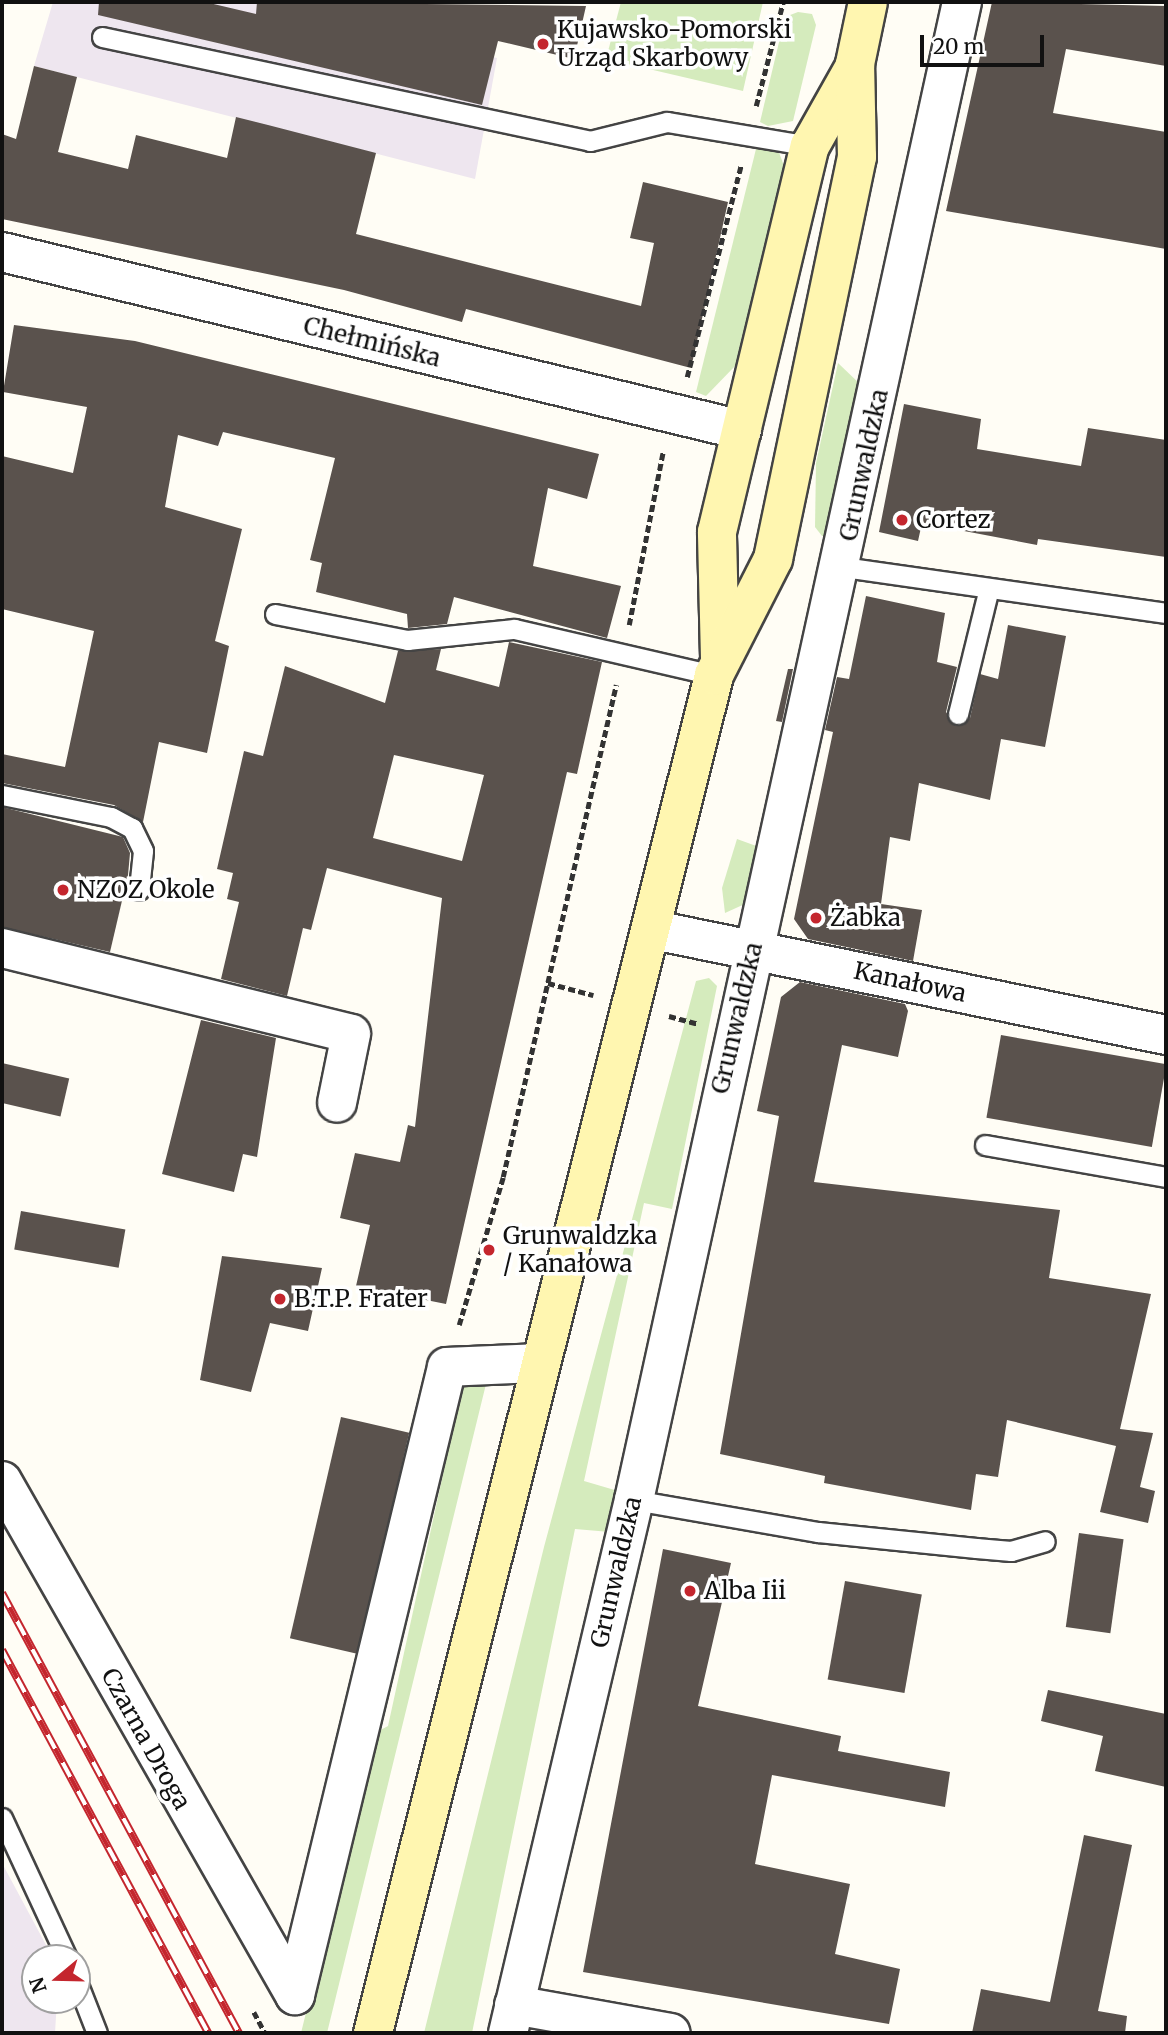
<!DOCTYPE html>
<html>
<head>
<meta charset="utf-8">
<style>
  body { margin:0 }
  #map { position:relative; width:1168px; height:2035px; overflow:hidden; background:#fffdf5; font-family:Merriweather,serif }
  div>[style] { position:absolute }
  .industrial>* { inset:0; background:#eee6ef }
  .green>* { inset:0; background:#d5ebbd }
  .building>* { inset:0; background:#5a524d; transform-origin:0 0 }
  .path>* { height:4.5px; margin-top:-2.25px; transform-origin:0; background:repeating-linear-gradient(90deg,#333 0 7px,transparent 0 10.5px) }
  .roads { filter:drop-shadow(2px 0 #444) drop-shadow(-2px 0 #444) drop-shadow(0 2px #444) drop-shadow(0 -2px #444) }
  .lane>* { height:19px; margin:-9.5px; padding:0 9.5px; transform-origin:9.5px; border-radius:9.5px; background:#fff }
  .street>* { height:38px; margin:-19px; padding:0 19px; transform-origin:19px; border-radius:19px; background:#fff }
  .secondary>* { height:38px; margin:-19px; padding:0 19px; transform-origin:19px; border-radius:19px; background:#fff6b0 }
  .rail>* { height:8px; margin-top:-4px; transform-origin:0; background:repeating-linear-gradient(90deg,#fff 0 16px,#c4262e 0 32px); box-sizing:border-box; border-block:2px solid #c4262e }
  .dots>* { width:19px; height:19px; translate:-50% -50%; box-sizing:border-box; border:4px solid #fff; border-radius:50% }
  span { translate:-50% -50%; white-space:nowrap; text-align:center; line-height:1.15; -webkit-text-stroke:7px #fff; paint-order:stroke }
  .poi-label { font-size:24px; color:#111 }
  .left { translate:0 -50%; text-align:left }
  .street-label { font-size:24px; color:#111 }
  .frame { position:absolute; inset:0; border:4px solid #111; pointer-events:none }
  .north { position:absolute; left:21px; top:1944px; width:70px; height:70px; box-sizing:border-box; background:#fff; border:2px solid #a0a0a0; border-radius:50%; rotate:251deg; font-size:19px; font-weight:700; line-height:28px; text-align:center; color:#111 }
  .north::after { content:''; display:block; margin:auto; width:24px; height:32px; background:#c4262e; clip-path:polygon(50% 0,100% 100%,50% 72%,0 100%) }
  .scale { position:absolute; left:920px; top:35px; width:124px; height:32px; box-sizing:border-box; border:4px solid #111; border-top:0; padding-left:9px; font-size:21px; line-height:24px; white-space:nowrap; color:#111; -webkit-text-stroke:5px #fff; paint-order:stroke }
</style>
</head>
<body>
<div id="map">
  <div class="industrial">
    <div style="clip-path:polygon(53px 2px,265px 2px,497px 58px,475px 179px,34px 66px)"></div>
    <div style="clip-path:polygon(2px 1863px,53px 1958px,35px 1958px,35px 2000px,57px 2000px,55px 2033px,2px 2033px)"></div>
  </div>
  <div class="green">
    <div style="clip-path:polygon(621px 2px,763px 2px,743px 91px,606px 59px)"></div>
    <div style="clip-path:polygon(798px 12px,812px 14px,816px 25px,793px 121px,768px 126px,760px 122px,785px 17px)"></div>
    <div style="clip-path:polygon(757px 145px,777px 147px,784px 166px,736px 365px,706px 396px,696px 392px)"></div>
    <div style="clip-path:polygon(838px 363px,861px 385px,827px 536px,822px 536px,815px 527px,816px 463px)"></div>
    <div style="clip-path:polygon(737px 839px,759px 847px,747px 903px,725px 913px,722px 888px)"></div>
    <div style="clip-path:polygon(709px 978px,717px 986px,672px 1209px,644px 1203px,584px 1481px,618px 1491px,610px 1532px,575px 1529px,472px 2033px,424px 2033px,544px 1547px,696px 981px)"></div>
    <div style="clip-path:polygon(487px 1380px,327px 2033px,301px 2033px,375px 1733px,388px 1726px,463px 1383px)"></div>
  </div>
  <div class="building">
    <div style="clip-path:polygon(99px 2px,205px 2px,256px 14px,257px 2px,586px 6px,574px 59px,498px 41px,482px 105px,98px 15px)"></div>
    <div style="clip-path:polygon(992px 2px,1166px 6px,1166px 66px,1066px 49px,1053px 113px,1166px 132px,1166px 249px,946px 211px)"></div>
    <div style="clip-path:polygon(34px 66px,77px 77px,58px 152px,128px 169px,136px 135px,227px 158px,236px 117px,268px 125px,376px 153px,356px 234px,641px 306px,654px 243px,630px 238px,643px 182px,728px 202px,691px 368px,466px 309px,462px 322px,344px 290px,2px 219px,2px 134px,16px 139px)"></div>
    <div style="clip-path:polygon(14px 325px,135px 341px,599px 454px,587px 499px,548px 488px,533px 566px,621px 586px,607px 638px,454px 597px,447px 624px,408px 628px,407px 614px,316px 592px,322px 563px,310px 560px,335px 458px,223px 432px,218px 446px,178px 435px,165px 507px,242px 529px,215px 641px,229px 646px,207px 753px,159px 742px,143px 822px,114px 805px,2px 783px,2px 754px,65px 767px,94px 631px,2px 609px,2px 456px,73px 473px,87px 407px,3px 392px)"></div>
    <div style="clip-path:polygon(904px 404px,981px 419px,977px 449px,1081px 466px,1088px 428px,1166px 440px,1166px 557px,1038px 539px,1037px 545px,922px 523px,918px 541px,879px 532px)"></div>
    <div style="clip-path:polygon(866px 596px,945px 613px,937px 662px,957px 667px,946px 712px,956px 726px,970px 718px,980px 674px,998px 679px,1008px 625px,1066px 636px,1045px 747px,1001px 739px,990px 800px,919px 783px,910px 841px,890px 837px,881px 904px,922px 910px,913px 961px,808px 939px,794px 919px,833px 732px,825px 730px,837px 677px,849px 679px)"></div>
    <div style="clip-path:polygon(evenodd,509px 642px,602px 662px,577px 774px,567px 772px,446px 1304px,356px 1286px,370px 1225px,340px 1218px,355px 1153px,400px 1162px,408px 1125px,415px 1127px,442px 898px,327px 868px,311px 930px,303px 928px,287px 996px,221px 979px,239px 902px,227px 899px,233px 873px,217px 869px,244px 751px,263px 756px,285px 666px,385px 703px,398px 651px,441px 649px,436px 670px,499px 687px,509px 642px,394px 755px,484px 775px,462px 861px,373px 838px,394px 755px)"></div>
    <div style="clip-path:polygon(788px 669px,793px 669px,782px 722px,776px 721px)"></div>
    <div style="clip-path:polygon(2px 807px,123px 837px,130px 853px,128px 875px,110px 952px,2px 927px)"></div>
    <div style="clip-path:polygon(800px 982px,905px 1004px,908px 1011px,898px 1057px,842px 1045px,814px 1182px,1060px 1210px,1049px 1278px,1151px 1294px,1120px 1429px,1153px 1433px,1140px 1487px,1155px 1491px,1148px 1523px,1100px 1512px,1116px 1446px,1007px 1420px,998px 1477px,976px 1474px,971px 1510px,824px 1483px,825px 1476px,720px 1454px,779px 1116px,757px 1111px,781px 997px)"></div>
    <div style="clip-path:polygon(201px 1020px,276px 1038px,257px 1157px,243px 1154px,234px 1192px,162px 1174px)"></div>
    <div style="left:1001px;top:1035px;width:168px;height:84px;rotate:10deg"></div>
    <div style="left:2px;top:1063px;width:69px;height:39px;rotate:13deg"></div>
    <div style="left:21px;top:1211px;width:106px;height:39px;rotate:10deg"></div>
    <div style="clip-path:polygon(222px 1256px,322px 1268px,308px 1331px,270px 1323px,251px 1392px,200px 1380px)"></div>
    <div style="left:341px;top:1417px;width:70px;height:227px;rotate:13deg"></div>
    <div style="left:1079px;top:1533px;width:45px;height:95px;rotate:8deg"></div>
    <div style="clip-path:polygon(663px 1549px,731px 1563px,698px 1706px,841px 1736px,838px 1751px,950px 1772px,945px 1807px,772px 1775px,755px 1864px,850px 1884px,835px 1954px,900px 1969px,889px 2024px,583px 1972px)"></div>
    <div style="left:845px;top:1581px;width:78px;height:100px;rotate:10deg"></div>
    <div style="clip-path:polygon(1048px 1690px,1166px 1714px,1166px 1787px,1095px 1771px,1103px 1736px,1041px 1721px)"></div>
    <div style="clip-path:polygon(1084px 1835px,1132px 1845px,1098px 2011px,1127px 2016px,1125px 2033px,972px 2033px,981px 1989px,1050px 2002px)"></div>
  </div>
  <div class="path">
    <div style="left:756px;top:106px;width:107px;rotate:-75.4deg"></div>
    <div style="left:687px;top:377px;width:219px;rotate:-75.7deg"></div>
    <div style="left:629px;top:625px;width:176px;rotate:-78.9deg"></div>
    <div style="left:548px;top:983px;width:47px;rotate:14.9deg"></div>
    <div style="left:669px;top:1016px;width:30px;rotate:15deg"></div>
    <div style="left:459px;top:1325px;width:154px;rotate:-73.4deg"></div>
    <div style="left:503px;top:1177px;width:505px;rotate:-77.06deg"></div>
    <div style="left:254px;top:2012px;width:24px;rotate:62deg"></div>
  </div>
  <div class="roads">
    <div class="lane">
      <div style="left:102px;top:37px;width:499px;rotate:12deg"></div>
      <div style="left:590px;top:141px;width:79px;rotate:-13.9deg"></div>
      <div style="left:667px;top:122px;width:145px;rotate:9.5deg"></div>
      <div style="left:843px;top:567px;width:326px;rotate:8.1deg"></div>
      <div style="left:275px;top:614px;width:135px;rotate:11.1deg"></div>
      <div style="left:407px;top:640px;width:108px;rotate:-5.9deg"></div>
      <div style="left:514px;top:629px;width:205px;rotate:13deg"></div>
      <div style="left:958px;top:714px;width:126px;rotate:-76.2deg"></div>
      <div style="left:2px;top:795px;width:111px;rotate:11.4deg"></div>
      <div style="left:111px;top:817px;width:24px;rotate:28deg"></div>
      <div style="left:132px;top:828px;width:25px;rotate:64deg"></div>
      <div style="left:143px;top:851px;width:39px;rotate:96deg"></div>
      <div style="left:985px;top:1145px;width:184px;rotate:10deg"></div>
      <div style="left:634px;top:1500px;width:187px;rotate:9.9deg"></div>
      <div style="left:818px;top:1532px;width:159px;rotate:5.8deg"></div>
      <div style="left:976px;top:1548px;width:35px;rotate:5deg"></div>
      <div style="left:1011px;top:1551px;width:35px;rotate:-16deg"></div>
      <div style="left:2px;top:1818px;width:154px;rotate:65.1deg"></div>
      <div style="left:77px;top:1982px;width:55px;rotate:68.6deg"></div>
    </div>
    <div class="street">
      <div style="left:2px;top:252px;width:761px;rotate:13.53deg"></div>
      <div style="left:654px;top:930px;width:523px;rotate:11.59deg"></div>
      <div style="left:2px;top:948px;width:359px;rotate:13.8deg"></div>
      <div style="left:351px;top:1034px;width:70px;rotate:101.5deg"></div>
      <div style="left:2px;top:1481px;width:592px;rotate:60.32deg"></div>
      <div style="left:295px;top:1995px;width:646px;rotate:-76.39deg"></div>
      <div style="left:447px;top:1367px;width:93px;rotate:-2.5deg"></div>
      <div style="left:514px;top:2005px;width:159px;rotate:10.1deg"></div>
      <div style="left:508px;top:2033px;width:548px;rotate:-76.7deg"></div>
      <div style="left:634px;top:1500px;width:1533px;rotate:-77.65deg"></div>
    </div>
    <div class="secondary">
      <div style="left:720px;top:658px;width:126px;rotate:-91.4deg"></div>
      <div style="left:717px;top:532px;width:397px;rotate:-76.5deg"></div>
      <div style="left:810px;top:146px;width:92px;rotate:-60.6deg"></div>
      <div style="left:373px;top:2033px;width:1400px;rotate:-75.9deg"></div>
      <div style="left:714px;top:675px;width:130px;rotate:-63deg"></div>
      <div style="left:773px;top:559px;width:411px;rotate:-78.2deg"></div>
      <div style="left:857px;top:157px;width:93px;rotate:-91.2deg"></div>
      <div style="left:855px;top:64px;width:63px;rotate:-78.2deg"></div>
    </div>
  </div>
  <div class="rail">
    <div style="left:2px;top:1593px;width:500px;rotate:61.7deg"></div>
    <div style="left:2px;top:1650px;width:435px;rotate:61.7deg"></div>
  </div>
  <div class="dots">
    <div style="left:543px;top:44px;background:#c4262e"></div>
    <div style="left:902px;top:520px;background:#c4262e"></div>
    <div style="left:63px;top:890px;background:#c4262e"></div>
    <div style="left:816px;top:918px;background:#c4262e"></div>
    <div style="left:489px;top:1250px;background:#c4262e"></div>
    <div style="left:280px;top:1299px;background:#c4262e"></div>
    <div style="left:690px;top:1591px;background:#c4262e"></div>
  </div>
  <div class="poi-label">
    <span class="left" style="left:557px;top:44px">Kujawsko-Pomorski<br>Urząd Skarbowy</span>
    <span class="left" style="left:916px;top:520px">Cortez</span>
    <span class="left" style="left:77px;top:890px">NZOZ Okole</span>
    <span class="left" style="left:830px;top:918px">Żabka</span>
    <span class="left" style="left:503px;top:1250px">Grunwaldzka<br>/ Kanałowa</span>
    <span class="left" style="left:294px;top:1299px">B.T.P. Frater</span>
    <span class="left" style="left:704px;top:1591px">Alba Iii</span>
  </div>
  <div class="street-label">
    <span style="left:372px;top:342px;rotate:14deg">Chełmińska</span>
    <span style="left:864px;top:465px;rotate:-78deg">Grunwaldzka</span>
    <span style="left:910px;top:982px;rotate:12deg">Kanałowa</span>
    <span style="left:737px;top:1018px;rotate:-77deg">Grunwaldzka</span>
    <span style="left:616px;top:1572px;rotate:-77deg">Grunwaldzka</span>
    <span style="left:146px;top:1739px;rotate:61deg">Czarna Droga</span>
  </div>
  <div class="frame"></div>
  <div class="north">N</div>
  <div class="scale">20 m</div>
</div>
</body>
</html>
